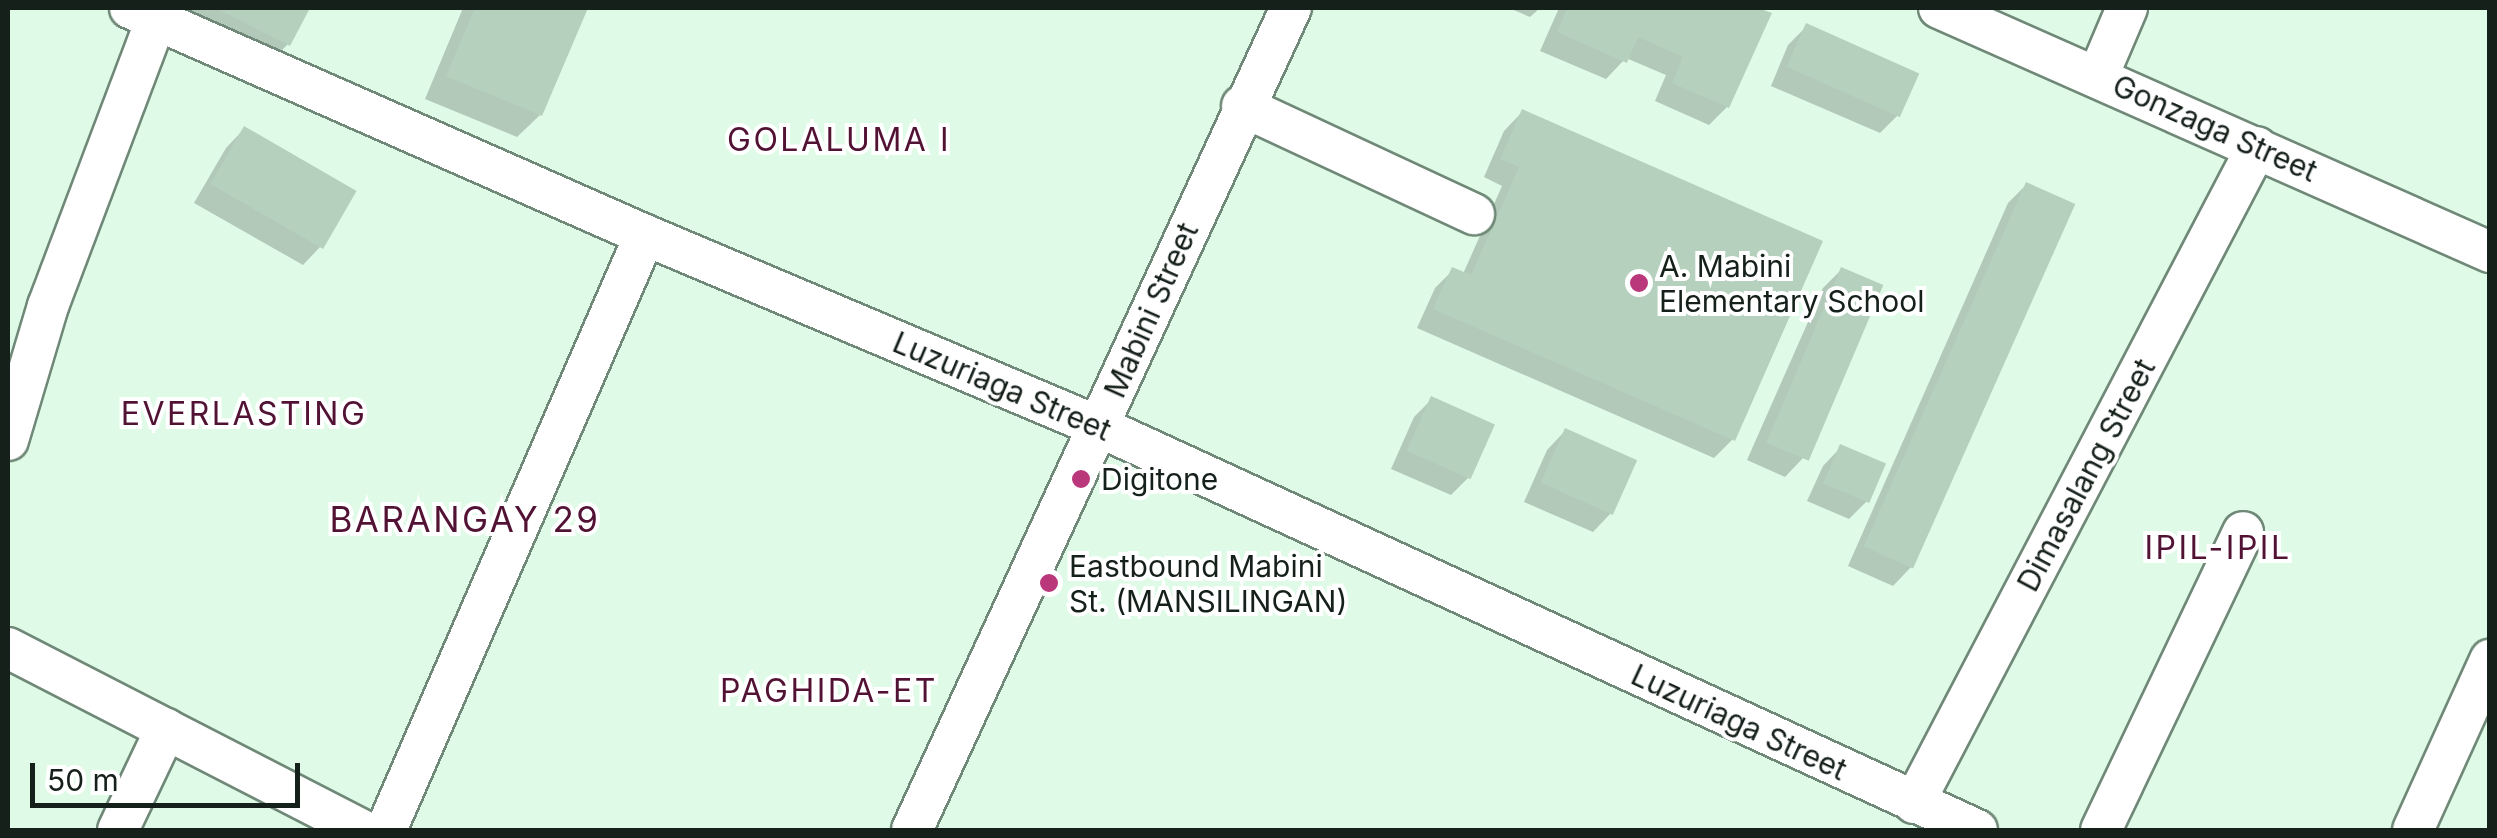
<!DOCTYPE html>
<html>
<head>
<meta charset="utf-8">
<style>
  body { margin:0 }
  #map { position:relative; width:2497px; height:838px; overflow:hidden; background:#dffbe7; font-family:Inter,sans-serif }
  div>[style] { position:absolute }
  .shadow>* { inset:0; background:#0003 }
  .building>* { inset:0; background:#b5d1be; transform-origin:0 0 }
  .roads { filter:drop-shadow(2px 0 #6f8877) drop-shadow(-2px 0 #6f8877) drop-shadow(0 2px #6f8877) drop-shadow(0 -2px #6f8877) }
  .minor>* { height:40px; margin:-20px; padding:0 20px; transform-origin:20px; border-radius:20px; background:#fff }
  .dots>* { width:28px; height:28px; translate:-50% -50%; box-sizing:border-box; border:5px solid #fff; border-radius:50% }
  span { translate:-50% -50%; white-space:nowrap; text-align:center; line-height:1.15; -webkit-text-stroke:8px #fff; paint-order:stroke }
  .street-label { font-size:30px; color:#16201a }
  .poi-label { font-size:30px; color:#16201a }
  .left { translate:0 -50%; text-align:left }
  .neighbourhood-label { font-size:32px; color:#521234; letter-spacing:2.5px }
  .quarter-label { font-size:35px; color:#521234; letter-spacing:2.5px }
  .frame { position:absolute; inset:0; border:10px solid #16201a; pointer-events:none }
  .scale { position:absolute; left:30px; top:763px; width:270px; height:45px; box-sizing:border-box; border:5px solid #16201a; border-top:0; padding-left:12px; font-size:30px; line-height:35px; white-space:nowrap; color:#16201a; -webkit-text-stroke:8px #fff; paint-order:stroke }
</style>
</head>
<body>
<div id="map">
  <div class="shadow">
    <div style="clip-path:polygon(172px 8px,307px 8px,288px 44px,270px 62px)"></div>
    <div style="clip-path:polygon(463px 8px,585px 8px,540px 115px,517px 137px,425px 99px)"></div>
    <div style="clip-path:polygon(1509px 8px,1540px 8px,1530px 17px)"></div>
    <div style="clip-path:polygon(1559px 8px,1752px 8px,1768px 15px,1727px 107px,1709px 125px,1655px 101px,1666px 75px,1626px 58px,1606px 79px,1540px 51px)"></div>
    <div style="clip-path:polygon(1807px 26px,1898px 115px,1880px 133px,1771px 86px,1788px 45px)"></div>
    <div style="clip-path:polygon(1522px 112px,1733px 439px,1714px 458px,1417px 328px,1435px 288px,1453px 270px,1463px 274px,1502px 186px,1484px 177px,1504px 131px)"></div>
    <div style="clip-path:polygon(244px 129px,321px 246px,303px 265px,194px 203px,226px 148px)"></div>
    <div style="clip-path:polygon(2026px 185px,1911px 567px,1893px 586px,1848px 566px,2008px 203px)"></div>
    <div style="clip-path:polygon(1841px 270px,1803px 458px,1785px 477px,1747px 460px,1823px 288px)"></div>
    <div style="clip-path:polygon(1432px 399px,1469px 477px,1451px 495px,1391px 469px,1414px 417px)"></div>
    <div style="clip-path:polygon(1565px 431px,1611px 513px,1593px 532px,1524px 502px,1547px 450px)"></div>
    <div style="clip-path:polygon(1841px 447px,1867px 501px,1849px 519px,1807px 501px,1823px 466px)"></div>
  </div>
  <div class="building">
    <div style="clip-path:polygon(216px 8px,310px 8px,290px 46px)"></div>
    <div style="clip-path:polygon(475px 8px,588px 8px,542px 116px,446px 76px)"></div>
    <div style="clip-path:polygon(1567px 8px,1758px 8px,1772px 13px,1729px 108px,1672px 83px,1683px 57px,1638px 37px,1627px 63px,1557px 32px)"></div>
    <div style="left:1806px;top:23px;width:124px;height:48px;rotate:24deg"></div>
    <div style="clip-path:polygon(1522px 109px,1823px 241px,1735px 441px,1433px 309px,1452px 267px,1471px 275px,1519px 167px,1500px 159px)"></div>
    <div style="left:244px;top:126px;width:130px;height:67px;rotate:30deg"></div>
    <div style="left:2026px;top:182px;width:54px;height:399px;rotate:24deg"></div>
    <div style="left:1841px;top:267px;width:46px;height:191px;rotate:23deg"></div>
    <div style="left:1431px;top:396px;width:70px;height:60px;rotate:24deg"></div>
    <div style="left:1565px;top:428px;width:79px;height:60px;rotate:24deg"></div>
    <div style="left:1840px;top:444px;width:50px;height:43px;rotate:23deg"></div>
  </div>
  <div class="roads">
    <div class="minor">
      <div style="left:130px;top:8px;width:563px;rotate:23.79deg"></div>
      <div style="left:645px;top:235px;width:494px;rotate:22.9deg"></div>
      <div style="left:1100px;top:427px;width:965px;rotate:24.68deg"></div>
      <div style="left:1939px;top:8px;width:603px;rotate:23.89deg"></div>
      <div style="left:2098px;top:76px;width:74px;rotate:-66.9deg"></div>
      <div style="left:1242px;top:106px;width:256px;rotate:25deg"></div>
      <div style="left:8px;top:440px;width:140px;rotate:-73.4deg"></div>
      <div style="left:48px;top:306px;width:306px;rotate:-69.3deg"></div>
      <div style="left:8px;top:648px;width:398px;rotate:27.2deg"></div>
      <div style="left:1914px;top:803px;width:740px;rotate:-62.4deg"></div>
      <div style="left:118px;top:830px;width:112px;rotate:-64.6deg"></div>
      <div style="left:386px;top:830px;width:649px;rotate:-66.48deg"></div>
      <div style="left:912px;top:830px;width:905px;rotate:-65.25deg"></div>
      <div style="left:2101px;top:830px;width:330px;rotate:-64.5deg"></div>
      <div style="left:2413px;top:830px;width:187px;rotate:-65.6deg"></div>
    </div>
  </div>
  <div class="dots">
    <div style="left:1639px;top:283px;background:#bb377c"></div>
    <div style="left:1081px;top:479px;background:#bb377c"></div>
    <div style="left:1049px;top:583px;background:#bb377c"></div>
  </div>
  <div class="street-label">
    <span style="left:2215px;top:128px;rotate:24deg">Gonzaga Street</span>
    <span style="left:1151px;top:310px;rotate:-66deg">Mabini Street</span>
    <span style="left:1002px;top:386px;rotate:23deg">Luzuriaga Street</span>
    <span style="left:2086px;top:475px;rotate:-62deg">Dimasalang Street</span>
    <span style="left:1739px;top:722px;rotate:25deg">Luzuriaga Street</span>
  </div>
  <div class="poi-label">
    <span class="left" style="left:1659px;top:283px">A. Mabini<br>Elementary School</span>
    <span class="left" style="left:1101px;top:479px">Digitone</span>
    <span class="left" style="left:1069px;top:583px">Eastbound Mabini<br>St. (MANSILINGAN)</span>
  </div>
  <div class="neighbourhood-label">
    <span style="left:839px;top:140px">GOLALUMA I</span>
    <span style="left:244px;top:414px">EVERLASTING</span>
    <span style="left:2218px;top:548px">IPIL-IPIL</span>
    <span style="left:829px;top:691px">PAGHIDA-ET</span>
  </div>
  <div class="quarter-label">
    <span style="left:465px;top:519px">BARANGAY 29</span>
  </div>
  <div class="frame"></div>
  <div class="scale">50 m</div>
</div>
</body>
</html>
